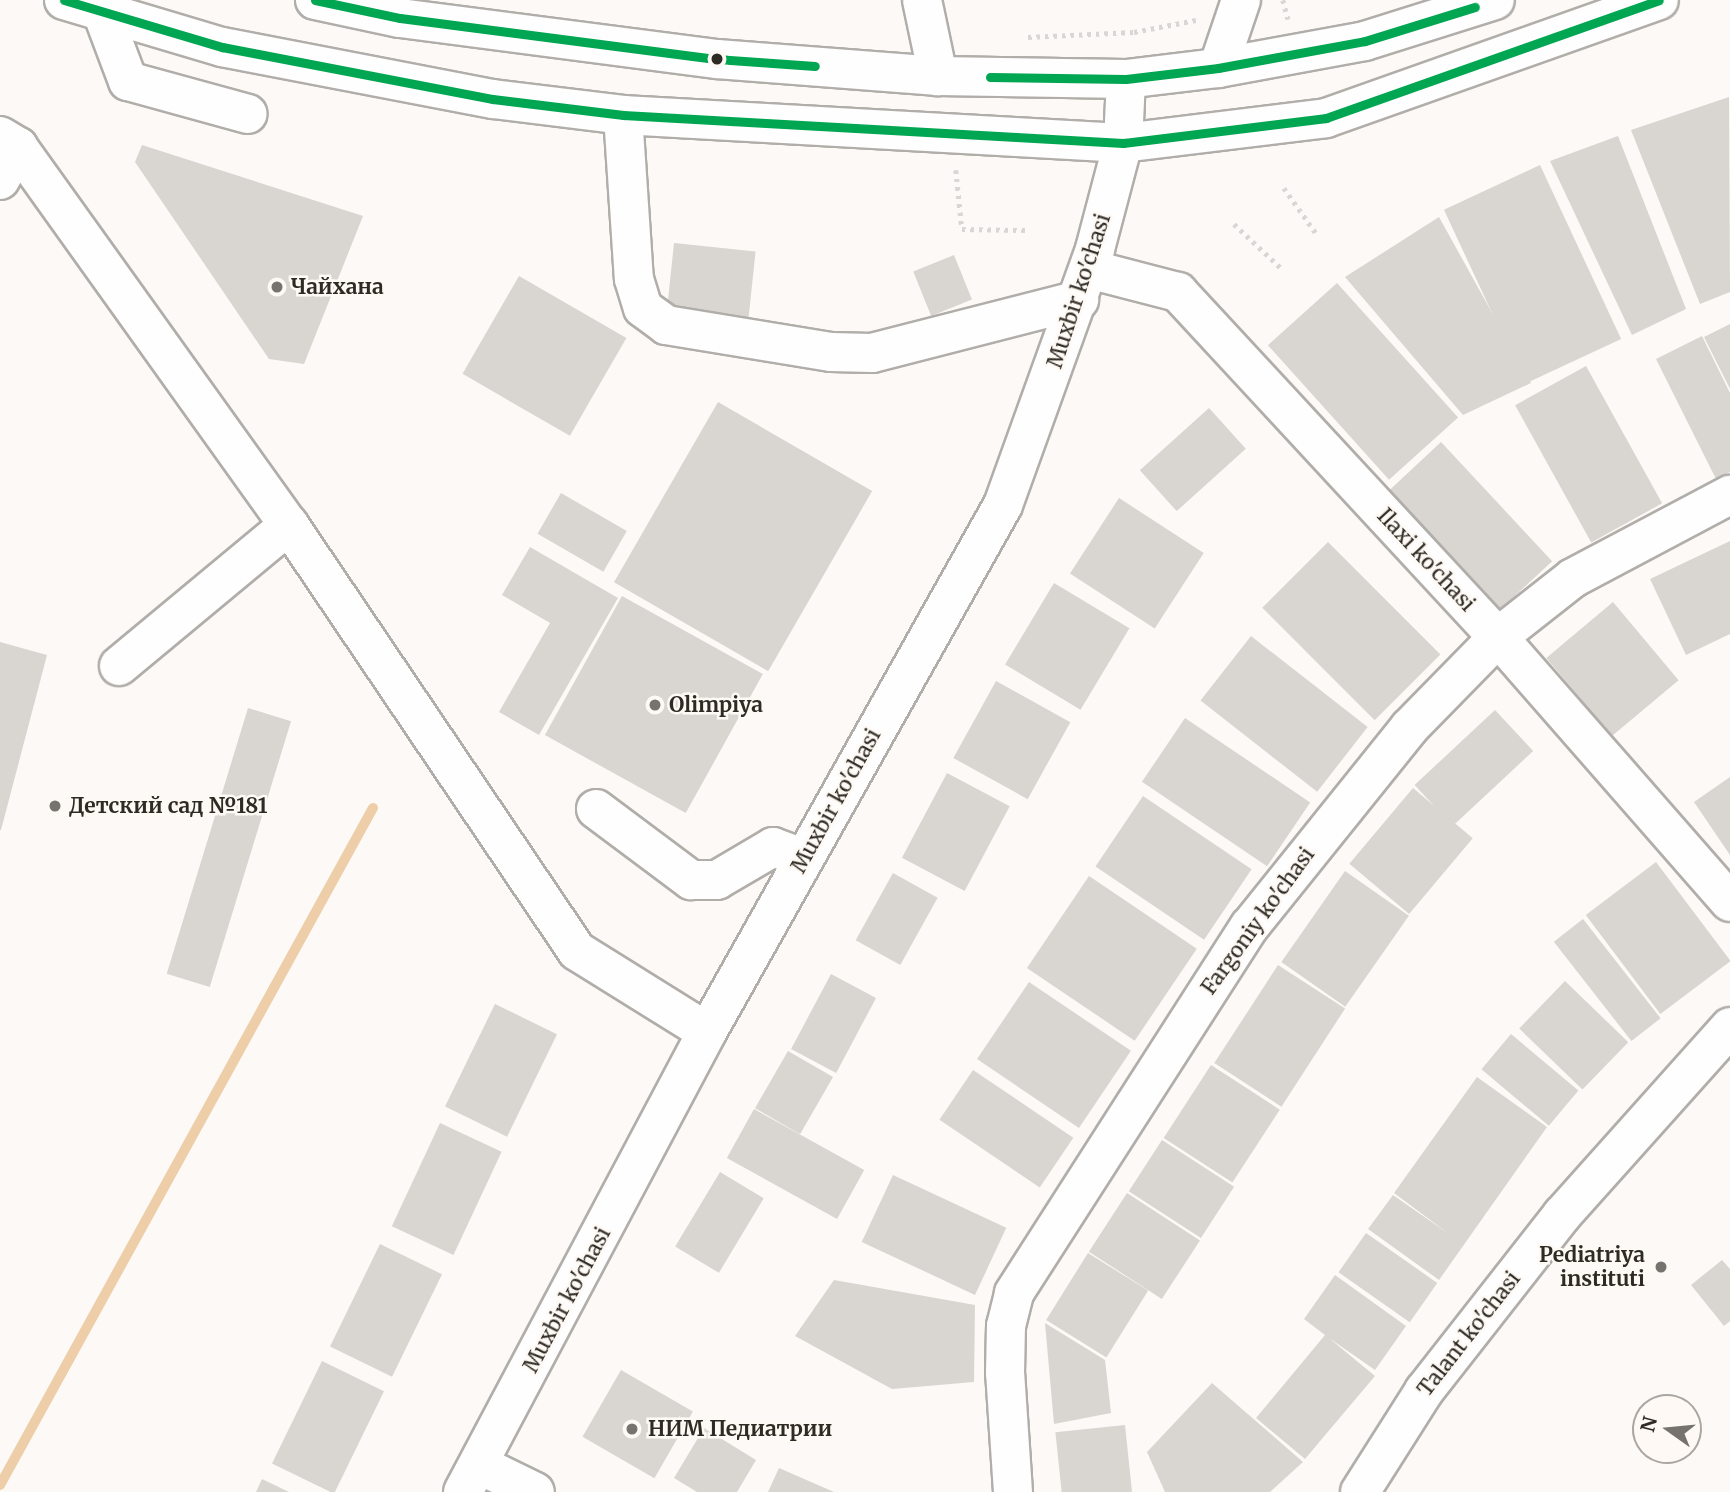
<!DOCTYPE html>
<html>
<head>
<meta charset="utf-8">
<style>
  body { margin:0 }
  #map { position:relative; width:1730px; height:1492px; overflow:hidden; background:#fcf9f6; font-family:Merriweather,serif }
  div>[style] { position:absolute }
  .stream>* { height:10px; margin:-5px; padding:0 5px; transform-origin:5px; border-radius:5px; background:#edcea8 }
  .building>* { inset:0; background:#d9d6d2; transform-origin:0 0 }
  .path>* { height:4.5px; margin-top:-2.25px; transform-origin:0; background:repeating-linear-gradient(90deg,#d8d7d6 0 3.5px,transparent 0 8.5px) }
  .roads { filter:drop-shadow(2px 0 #b1aeaa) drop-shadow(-2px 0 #b1aeaa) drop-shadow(0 2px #b1aeaa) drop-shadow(0 -2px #b1aeaa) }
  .minor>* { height:38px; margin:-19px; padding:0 19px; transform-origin:19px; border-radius:19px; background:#fffefe }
  .major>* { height:38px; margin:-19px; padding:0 19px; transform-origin:19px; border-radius:19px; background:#fffefe }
  .bus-1>* { height:9px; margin:-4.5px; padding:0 4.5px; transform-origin:4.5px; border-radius:4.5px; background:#00a651 }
  .dots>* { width:19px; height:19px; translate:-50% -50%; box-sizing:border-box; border:4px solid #fef9f4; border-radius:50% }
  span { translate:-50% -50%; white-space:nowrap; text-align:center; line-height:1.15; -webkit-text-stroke:5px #fef9f4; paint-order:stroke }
  .poi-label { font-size:21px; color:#2e2a24; font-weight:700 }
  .left { translate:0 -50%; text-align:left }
  .right { translate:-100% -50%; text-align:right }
  .street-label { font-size:21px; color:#2e2a24 }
  .north { position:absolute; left:1632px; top:1394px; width:70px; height:70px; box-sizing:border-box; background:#fef9f4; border:2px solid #aba6a1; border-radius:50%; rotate:285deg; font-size:19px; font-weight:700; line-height:28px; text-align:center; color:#2e2a24 }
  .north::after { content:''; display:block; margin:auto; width:24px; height:32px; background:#76726e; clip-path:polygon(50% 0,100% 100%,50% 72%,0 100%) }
</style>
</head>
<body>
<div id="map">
  <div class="stream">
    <div style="left:0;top:1485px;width:773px;rotate:-61.15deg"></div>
  </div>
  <div class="building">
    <div style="clip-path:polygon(1729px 97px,1730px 292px,1700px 304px,1631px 130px)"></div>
    <div style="clip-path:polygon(1618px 136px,1686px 309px,1632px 335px,1550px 161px)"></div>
    <div style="clip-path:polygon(142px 145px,363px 216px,304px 364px,269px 359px,135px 162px)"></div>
    <div style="left:1540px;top:165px;width:192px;height:106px;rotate:65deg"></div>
    <div style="clip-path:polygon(1439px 217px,1531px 383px,1463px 415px,1345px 277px)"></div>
    <div style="left:674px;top:243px;width:82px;height:74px;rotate:6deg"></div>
    <div style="left:954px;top:255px;width:48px;height:44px;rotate:68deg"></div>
    <div style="left:519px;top:276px;width:124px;height:113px;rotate:30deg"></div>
    <div style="left:1337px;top:283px;width:181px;height:93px;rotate:48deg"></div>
    <div style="clip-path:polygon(1730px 324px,1730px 389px,1704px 337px)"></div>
    <div style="clip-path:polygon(1702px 336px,1730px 393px,1730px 472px,1716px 479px,1656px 359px)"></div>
    <div style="left:1586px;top:366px;width:157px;height:81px;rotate:61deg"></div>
    <div style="left:718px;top:402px;width:178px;height:208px;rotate:30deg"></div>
    <div style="left:1209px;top:408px;width:55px;height:93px;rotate:48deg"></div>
    <div style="left:1441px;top:442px;width:163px;height:71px;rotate:47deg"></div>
    <div style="left:561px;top:493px;width:76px;height:47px;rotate:30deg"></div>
    <div style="left:1119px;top:498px;width:101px;height:90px;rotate:33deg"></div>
    <div style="clip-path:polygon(1730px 541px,1730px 634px,1686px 655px,1650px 579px)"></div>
    <div style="left:1328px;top:542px;width:159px;height:93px;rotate:45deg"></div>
    <div style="clip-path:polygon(530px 547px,618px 598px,539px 735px,499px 712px,550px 623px,502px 595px)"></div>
    <div style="left:1054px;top:583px;width:88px;height:95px;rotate:31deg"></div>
    <div style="left:622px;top:596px;width:161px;height:159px;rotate:29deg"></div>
    <div style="left:1613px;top:602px;width:102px;height:87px;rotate:50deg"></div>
    <div style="left:1251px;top:636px;width:148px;height:82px;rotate:38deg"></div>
    <div style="clip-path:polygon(0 642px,47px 655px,1px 830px,0 830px)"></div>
    <div style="left:996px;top:681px;width:85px;height:88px;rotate:29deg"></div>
    <div style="left:248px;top:708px;width:45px;height:278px;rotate:17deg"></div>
    <div style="left:1495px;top:710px;width:56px;height:110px;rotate:47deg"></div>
    <div style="left:1185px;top:718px;width:151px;height:77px;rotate:34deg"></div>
    <div style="left:947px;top:773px;width:71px;height:96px;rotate:28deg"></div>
    <div style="clip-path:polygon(1730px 777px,1730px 855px,1694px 802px)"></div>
    <div style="left:1413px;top:788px;width:78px;height:99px;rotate:40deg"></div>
    <div style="left:1143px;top:796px;width:131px;height:85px;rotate:34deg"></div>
    <div style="left:1656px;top:862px;width:124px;height:88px;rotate:53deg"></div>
    <div style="left:1345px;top:871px;width:78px;height:111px;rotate:35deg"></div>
    <div style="left:893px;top:873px;width:51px;height:77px;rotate:29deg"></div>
    <div style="left:1089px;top:876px;width:130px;height:111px;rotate:34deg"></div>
    <div style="left:1583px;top:919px;width:126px;height:37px;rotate:52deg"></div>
    <div style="left:1278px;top:965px;width:80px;height:117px;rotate:33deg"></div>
    <div style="left:831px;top:974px;width:51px;height:85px;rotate:28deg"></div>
    <div style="left:1565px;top:981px;width:88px;height:66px;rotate:44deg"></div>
    <div style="left:1029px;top:982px;width:123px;height:93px;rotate:34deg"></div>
    <div style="left:495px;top:1004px;width:69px;height:114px;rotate:26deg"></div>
    <div style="left:1511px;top:1034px;width:88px;height:46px;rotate:40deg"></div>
    <div style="left:788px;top:1051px;width:52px;height:66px;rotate:30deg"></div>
    <div style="left:1211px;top:1065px;width:82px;height:87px;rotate:33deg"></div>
    <div style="left:973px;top:1070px;width:121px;height:60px;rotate:34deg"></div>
    <div style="clip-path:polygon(1477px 1077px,1547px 1127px,1439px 1280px,1368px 1229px,1393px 1195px,1449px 1234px,1394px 1193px)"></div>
    <div style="left:754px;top:1109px;width:126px;height:56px;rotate:29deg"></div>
    <div style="left:440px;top:1123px;width:68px;height:114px;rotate:25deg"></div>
    <div style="left:1162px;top:1140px;width:86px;height:61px;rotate:33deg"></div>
    <div style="left:720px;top:1172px;width:51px;height:87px;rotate:31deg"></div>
    <div style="left:893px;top:1175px;width:125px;height:74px;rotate:25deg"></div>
    <div style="left:1127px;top:1193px;width:87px;height:70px;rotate:33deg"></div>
    <div style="left:1366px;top:1233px;width:87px;height:48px;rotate:35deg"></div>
    <div style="left:380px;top:1244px;width:69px;height:114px;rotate:26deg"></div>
    <div style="left:1088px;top:1253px;width:71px;height:79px;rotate:32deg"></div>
    <div style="clip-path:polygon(1722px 1260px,1730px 1269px,1730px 1321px,1724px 1326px,1691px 1285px)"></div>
    <div style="clip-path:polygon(1335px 1275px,1406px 1326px,1375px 1370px,1329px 1338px,1375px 1376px,1305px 1459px,1256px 1418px,1325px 1335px,1304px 1319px)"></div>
    <div style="clip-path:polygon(834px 1280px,975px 1305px,974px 1382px,892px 1389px,795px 1336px)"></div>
    <div style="clip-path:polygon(1045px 1323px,1105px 1360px,1111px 1413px,1054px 1424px)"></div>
    <div style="left:322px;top:1361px;width:69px;height:114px;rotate:26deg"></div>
    <div style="left:621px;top:1370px;width:83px;height:77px;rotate:30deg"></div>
    <div style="clip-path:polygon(1212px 1383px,1303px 1462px,1270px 1492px,1165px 1492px,1147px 1452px)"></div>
    <div style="left:1125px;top:1425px;width:67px;height:70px;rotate:84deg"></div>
    <div style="clip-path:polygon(704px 1428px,756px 1460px,737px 1492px,697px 1492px,674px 1478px)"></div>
    <div style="clip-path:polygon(779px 1468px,834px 1492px,768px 1492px)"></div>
    <div style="clip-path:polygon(262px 1479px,289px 1492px,256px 1492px)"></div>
  </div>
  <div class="path">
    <div style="left:1283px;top:0;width:20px;rotate:75deg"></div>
    <div style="left:1028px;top:37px;width:106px;rotate:-2.7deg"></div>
    <div style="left:1134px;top:32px;width:63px;rotate:-11deg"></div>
    <div style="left:956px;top:170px;width:59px;rotate:84.2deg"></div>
    <div style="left:962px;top:229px;width:65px;rotate:0.9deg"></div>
    <div style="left:1284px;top:188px;width:59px;rotate:54.7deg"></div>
    <div style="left:1234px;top:224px;width:64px;rotate:43.1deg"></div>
  </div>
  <div class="roads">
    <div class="minor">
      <div style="left:922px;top:0;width:78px;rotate:78.1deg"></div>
      <div style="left:102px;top:12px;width:74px;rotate:69.4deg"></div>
      <div style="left:128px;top:81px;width:124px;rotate:15.4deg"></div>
      <div style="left:1218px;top:68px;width:72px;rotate:-71.3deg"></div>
      <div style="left:623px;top:115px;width:164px;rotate:86.2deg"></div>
      <div style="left:634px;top:279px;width:30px;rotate:73deg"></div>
      <div style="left:643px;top:308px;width:29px;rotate:36deg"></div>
      <div style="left:666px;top:325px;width:167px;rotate:9.3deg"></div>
      <div style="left:831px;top:352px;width:41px;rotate:1.4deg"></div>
      <div style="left:872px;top:353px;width:214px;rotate:-14.4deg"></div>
      <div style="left:0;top:136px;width:21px;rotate:31deg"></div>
      <div style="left:18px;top:147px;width:465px;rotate:54.4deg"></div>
      <div style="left:289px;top:525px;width:514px;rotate:55.94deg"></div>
      <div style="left:577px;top:951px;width:153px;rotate:31.9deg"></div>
      <div style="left:0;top:180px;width:38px;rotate:-61deg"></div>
      <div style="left:1089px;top:269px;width:92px;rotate:14.5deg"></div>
      <div style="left:1178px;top:292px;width:471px;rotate:47.2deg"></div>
      <div style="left:1498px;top:637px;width:352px;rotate:48.8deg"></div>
      <div style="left:119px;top:666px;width:221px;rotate:-39.7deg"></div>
      <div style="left:596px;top:809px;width:119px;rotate:36.8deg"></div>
      <div style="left:691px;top:880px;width:26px"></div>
      <div style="left:717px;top:880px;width:65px;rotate:-30.5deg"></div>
      <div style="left:773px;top:847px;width:33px;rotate:20deg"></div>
      <div style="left:480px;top:1465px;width:61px;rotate:26.1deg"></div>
      <div style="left:463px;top:1492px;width:521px;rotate:-62.06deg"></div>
      <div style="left:707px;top:1032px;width:604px;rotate:-60.68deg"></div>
      <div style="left:1003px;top:505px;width:272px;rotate:-70.2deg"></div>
      <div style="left:1095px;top:249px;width:110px;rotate:-75.2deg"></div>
      <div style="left:1123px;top:143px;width:64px;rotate:-87.3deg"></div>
      <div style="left:1013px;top:1492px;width:119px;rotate:-93.8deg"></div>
      <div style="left:1005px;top:1373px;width:47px;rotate:-88.8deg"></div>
      <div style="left:1006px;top:1326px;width:34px;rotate:-76deg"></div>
      <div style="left:1014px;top:1293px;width:436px;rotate:-57.3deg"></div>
      <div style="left:1250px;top:926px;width:254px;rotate:-51.2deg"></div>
      <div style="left:1409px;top:728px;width:127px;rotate:-45.6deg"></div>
      <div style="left:1498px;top:637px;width:95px;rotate:-38.2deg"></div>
      <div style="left:1573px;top:578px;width:178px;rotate:-27.9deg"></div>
      <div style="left:1360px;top:1492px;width:120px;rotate:-57.6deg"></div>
      <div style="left:1424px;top:1391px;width:224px;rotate:-51.9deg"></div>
      <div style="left:1562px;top:1215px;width:252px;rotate:-48.2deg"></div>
    </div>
    <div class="major">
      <div style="left:64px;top:0;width:165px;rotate:16.6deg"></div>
      <div style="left:222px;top:47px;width:276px;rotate:10.9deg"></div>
      <div style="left:493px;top:99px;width:131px;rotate:7deg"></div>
      <div style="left:623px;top:115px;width:501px;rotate:3.21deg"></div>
      <div style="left:1123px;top:143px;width:205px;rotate:-7deg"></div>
      <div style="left:1326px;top:118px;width:353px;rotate:-19.5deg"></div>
      <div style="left:315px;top:0;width:87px;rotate:12deg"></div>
      <div style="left:400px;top:18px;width:320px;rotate:7.4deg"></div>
      <div style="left:717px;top:59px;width:222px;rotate:4.4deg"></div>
      <div style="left:938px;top:76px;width:188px;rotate:0.9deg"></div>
      <div style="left:1126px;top:79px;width:93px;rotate:-6.8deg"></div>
      <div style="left:1218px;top:68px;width:149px;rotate:-10.4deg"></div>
      <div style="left:1365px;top:41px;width:136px;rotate:-17.5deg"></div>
    </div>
  </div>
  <div class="bus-1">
    <div style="left:64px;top:0;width:165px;rotate:16.6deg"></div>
    <div style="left:222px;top:47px;width:276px;rotate:10.9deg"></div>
    <div style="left:493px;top:99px;width:131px;rotate:7deg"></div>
    <div style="left:623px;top:115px;width:501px;rotate:3.21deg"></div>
    <div style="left:1123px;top:143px;width:205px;rotate:-7deg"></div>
    <div style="left:1326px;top:118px;width:353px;rotate:-19.5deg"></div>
    <div style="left:315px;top:0;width:87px;rotate:12deg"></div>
    <div style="left:400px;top:18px;width:320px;rotate:7.4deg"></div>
    <div style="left:717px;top:59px;width:98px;rotate:4.1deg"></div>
    <div style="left:990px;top:77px;width:136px;rotate:0.8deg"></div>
    <div style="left:1126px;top:79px;width:93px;rotate:-6.8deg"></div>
    <div style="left:1218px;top:68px;width:149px;rotate:-10.4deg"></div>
    <div style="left:1365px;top:41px;width:115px;rotate:-17.2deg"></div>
  </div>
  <div class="dots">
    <div style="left:717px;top:59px;background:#2e2a24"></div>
    <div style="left:277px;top:287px;background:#76726e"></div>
    <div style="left:655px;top:705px;background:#76726e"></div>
    <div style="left:55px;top:806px;background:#76726e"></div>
    <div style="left:1661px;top:1267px;background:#76726e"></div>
    <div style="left:632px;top:1429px;background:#76726e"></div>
  </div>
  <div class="poi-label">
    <span class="left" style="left:291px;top:287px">Чайхана</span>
    <span class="left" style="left:669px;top:705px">Olimpiya</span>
    <span class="left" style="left:69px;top:806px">Детский сад №181</span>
    <span class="right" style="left:1645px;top:1267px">Pediatriya<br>instituti</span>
    <span class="left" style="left:648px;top:1429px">НИМ Педиатрии</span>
  </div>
  <div class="street-label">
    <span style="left:1079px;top:291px;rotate:-72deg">Muxbir ko'chasi</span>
    <span style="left:1426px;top:560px;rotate:47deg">Ilaxi ko'chasi</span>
    <span style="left:836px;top:801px;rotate:-61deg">Muxbir ko'chasi</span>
    <span style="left:1258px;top:921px;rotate:-54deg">Fargoniy ko'chasi</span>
    <span style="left:567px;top:1300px;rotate:-62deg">Muxbir ko'chasi</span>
    <span style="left:1469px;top:1334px;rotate:-52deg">Talant ko'chasi</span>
  </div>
  <div class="north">N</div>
</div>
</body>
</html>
